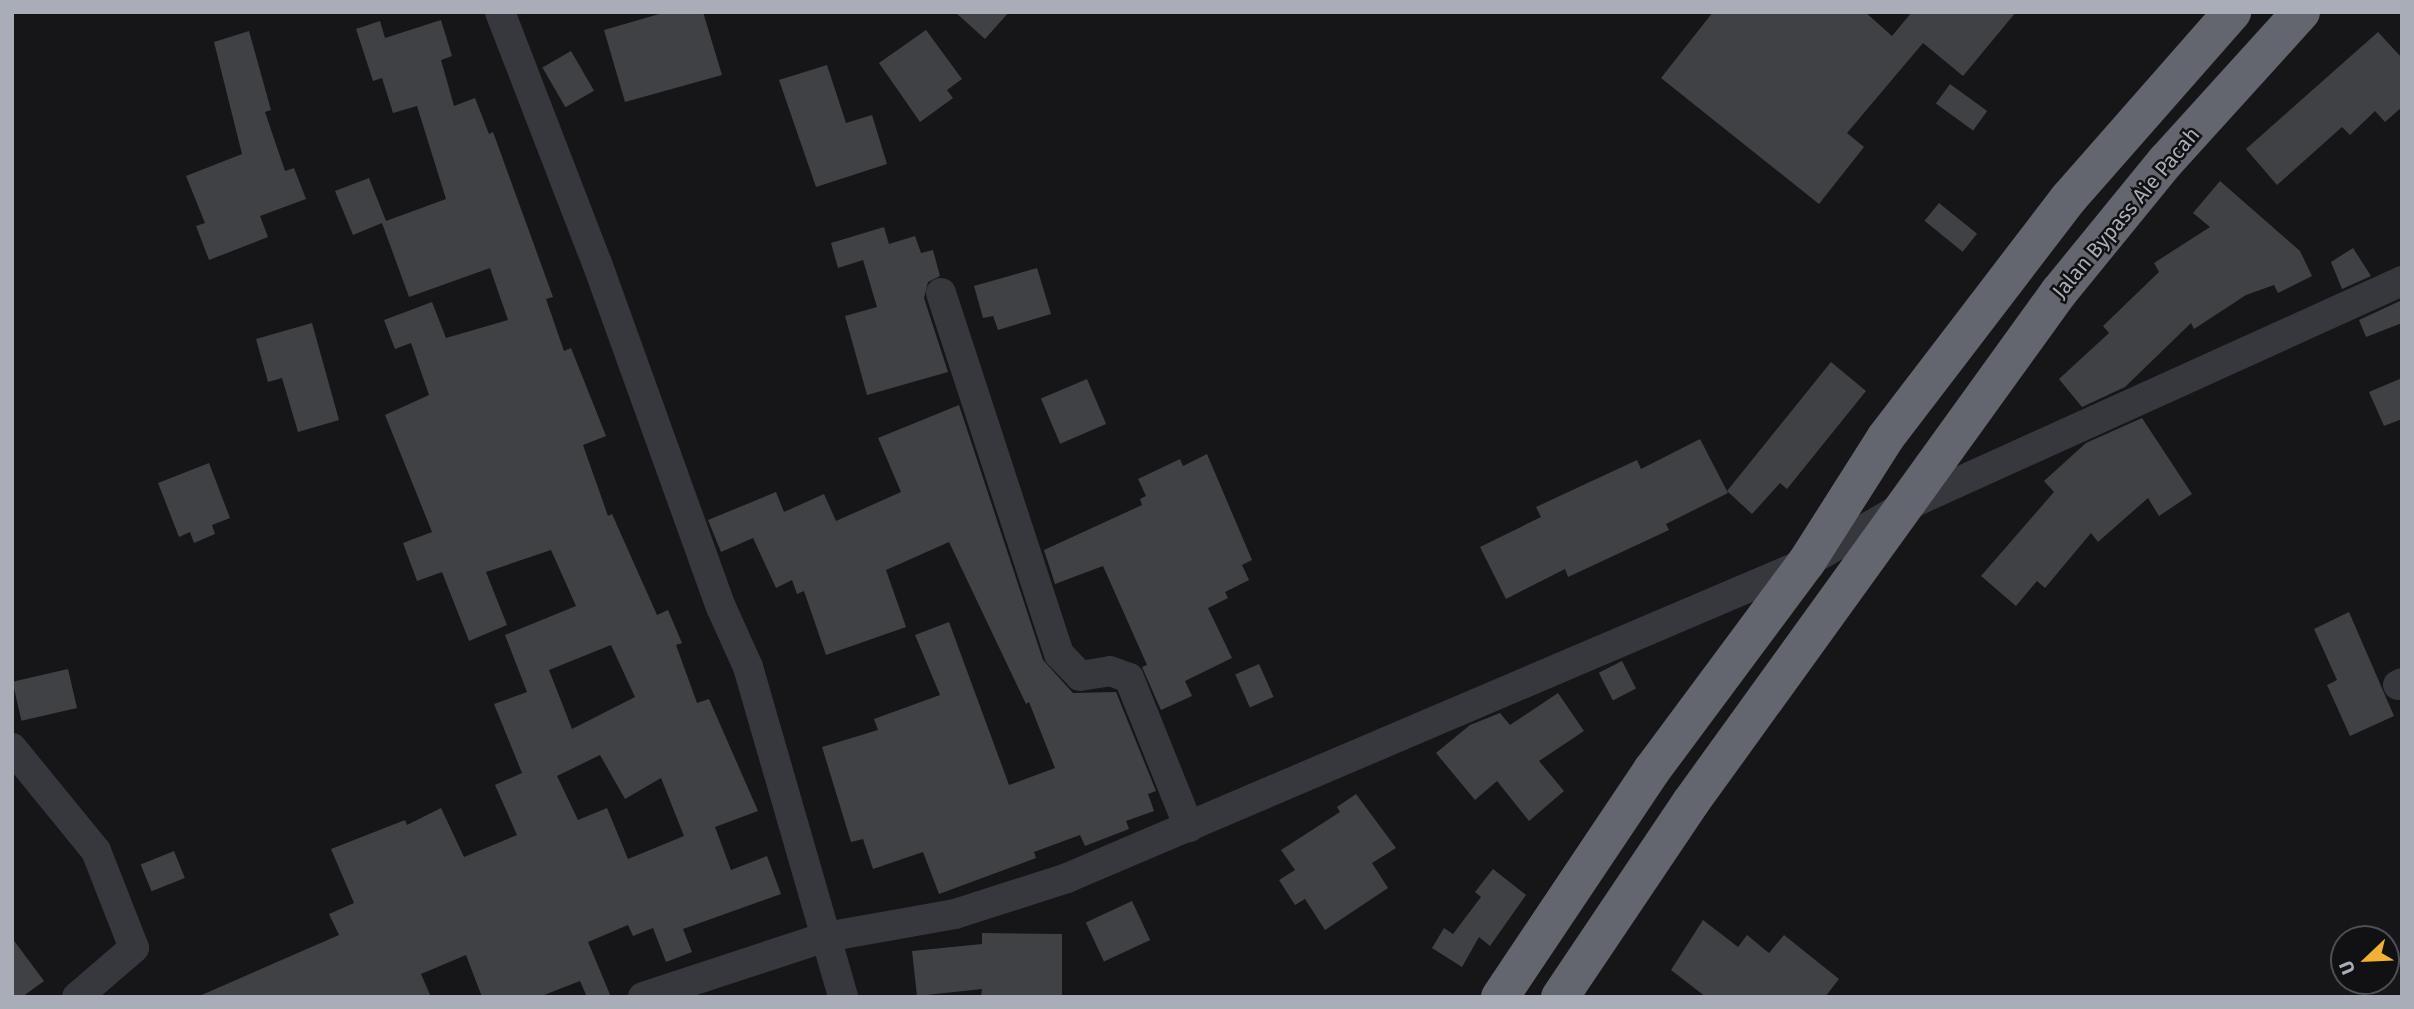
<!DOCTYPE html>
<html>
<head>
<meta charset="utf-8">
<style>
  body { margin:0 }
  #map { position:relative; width:2414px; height:1009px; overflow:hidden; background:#161618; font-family:"Fira Sans",sans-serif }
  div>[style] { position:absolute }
  .building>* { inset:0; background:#404145; transform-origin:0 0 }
  .street>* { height:30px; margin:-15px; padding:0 15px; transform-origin:15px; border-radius:15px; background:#37383d }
  .highway>* { height:38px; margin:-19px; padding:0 19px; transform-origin:19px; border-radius:19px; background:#63666e }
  span { translate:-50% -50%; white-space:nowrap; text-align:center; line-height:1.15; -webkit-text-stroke:5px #111113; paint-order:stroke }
  .street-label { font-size:21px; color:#a8adb8 }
  .frame { position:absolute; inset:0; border:14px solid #a8adb8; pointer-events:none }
  .north { position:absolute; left:2330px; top:925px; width:70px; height:70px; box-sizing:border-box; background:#111113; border:2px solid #4d4f55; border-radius:50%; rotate:247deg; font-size:19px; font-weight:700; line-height:28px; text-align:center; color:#a8adb8 }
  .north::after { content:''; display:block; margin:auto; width:24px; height:32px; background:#f2b134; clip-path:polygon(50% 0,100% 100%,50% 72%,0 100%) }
</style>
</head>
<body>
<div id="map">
  <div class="building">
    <div style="clip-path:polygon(666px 12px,703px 12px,722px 75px,625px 102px,604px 30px)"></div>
    <div style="clip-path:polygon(955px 12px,1009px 12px,985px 39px)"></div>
    <div style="clip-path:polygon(1713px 12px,1865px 12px,1892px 36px,1912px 12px,2016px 12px,1963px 76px,1923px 43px,1847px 133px,1864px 147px,1819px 204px,1661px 78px)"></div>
    <div style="clip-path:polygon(evenodd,441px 20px,452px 56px,441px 60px,454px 106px,475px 98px,489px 134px,493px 132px,553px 297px,546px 299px,564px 351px,571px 348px,606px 436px,583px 445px,608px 516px,612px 514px,657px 615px,668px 610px,682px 643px,676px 645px,697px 703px,709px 699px,758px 811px,715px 827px,731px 870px,767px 856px,781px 894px,683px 929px,692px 952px,666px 962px,653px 928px,633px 936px,628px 925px,588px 942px,611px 997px,587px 997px,580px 981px,539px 997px,482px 997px,466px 955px,421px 974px,431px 997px,197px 997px,339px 935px,329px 914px,354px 903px,331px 849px,405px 820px,407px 825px,441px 808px,464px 857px,517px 835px,495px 785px,522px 773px,494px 704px,527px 692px,505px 635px,576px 606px,551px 550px,486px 572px,507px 625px,469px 641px,442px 572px,417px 581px,403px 543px,432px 532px,385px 415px,429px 395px,411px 343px,395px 349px,384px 320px,432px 302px,446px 338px,508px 320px,490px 268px,409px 297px,382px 223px,353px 235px,335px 191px,369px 178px,386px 221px,446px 199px,417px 106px,393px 113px,382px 78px,373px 81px,356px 29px,380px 21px,385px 38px,441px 20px,611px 645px,635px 697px,572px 729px,549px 670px,611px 645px,441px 20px,600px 755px,625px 799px,661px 778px,684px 836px,628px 859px,607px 808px,578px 820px,557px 776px,600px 755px)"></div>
    <div style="clip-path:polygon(926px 30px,962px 79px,947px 90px,953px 98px,920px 122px,879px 63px)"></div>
    <div style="clip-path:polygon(249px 31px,271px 110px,265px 112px,285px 171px,294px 168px,306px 199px,260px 216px,268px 237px,209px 260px,196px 226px,205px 223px,186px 176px,242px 154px,214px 42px)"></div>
    <div style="clip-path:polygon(2378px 32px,2402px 58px,2402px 107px,2385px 122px,2375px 111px,2350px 135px,2342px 127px,2277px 185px,2246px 149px)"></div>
    <div style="left:571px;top:51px;width:46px;height:33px;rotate:60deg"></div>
    <div style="clip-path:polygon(827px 65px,846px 123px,872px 115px,887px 164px,816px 187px,779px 80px)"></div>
    <div style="left:1950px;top:84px;width:46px;height:24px;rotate:36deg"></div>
    <div style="clip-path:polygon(2220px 181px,2300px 251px,2312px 276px,2278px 293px,2274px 285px,2246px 295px,2194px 329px,2191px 323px,2125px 387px,2082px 407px,2059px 379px,2109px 333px,2103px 326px,2159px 272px,2154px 263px,2210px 227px,2193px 213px)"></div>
    <div style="left:1939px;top:203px;width:49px;height:23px;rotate:39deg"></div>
    <div style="clip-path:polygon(884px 227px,889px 244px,915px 236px,921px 253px,933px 250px,940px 276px,928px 282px,924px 298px,948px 372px,867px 395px,845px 316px,877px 307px,863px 260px,838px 268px,831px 243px)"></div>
    <div style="clip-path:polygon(2353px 248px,2371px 276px,2342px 289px,2331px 262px)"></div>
    <div style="clip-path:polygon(1037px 268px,1051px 314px,998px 330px,993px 316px,983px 318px,974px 286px)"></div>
    <div style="clip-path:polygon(2402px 300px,2402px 323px,2366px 337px,2359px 320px)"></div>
    <div style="clip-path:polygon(312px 323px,339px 420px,298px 432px,282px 378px,268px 382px,256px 339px)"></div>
    <div style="clip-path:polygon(1831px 362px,1866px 391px,1787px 489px,1780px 483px,1752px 514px,1727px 491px)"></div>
    <div style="clip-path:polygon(2402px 378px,2402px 419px,2384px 426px,2369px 392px)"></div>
    <div style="left:1087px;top:379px;width:49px;height:50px;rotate:67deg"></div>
    <div style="clip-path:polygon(959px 405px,1043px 660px,1073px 693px,1116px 692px,1156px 791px,1148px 794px,1154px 811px,1126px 821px,1129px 829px,1085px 846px,1080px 835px,1034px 852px,1036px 858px,939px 894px,923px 852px,873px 869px,863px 839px,851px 842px,822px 747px,878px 730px,874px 719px,940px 695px,915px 635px,949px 622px,1009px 785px,1055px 768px,1029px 702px,1026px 704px,949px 542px,886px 570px,906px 627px,826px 655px,804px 591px,797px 594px,792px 580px,776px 588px,753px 538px,721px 552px,708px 520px,776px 492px,784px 512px,824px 494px,836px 521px,901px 492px,878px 438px)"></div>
    <div style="clip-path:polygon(2142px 418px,2192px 494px,2159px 516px,2148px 498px,2098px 542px,2091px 533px,2045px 588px,2037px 581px,2016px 606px,1981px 576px,2054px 492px,2044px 481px,2086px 443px)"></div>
    <div style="clip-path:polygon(1700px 439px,1728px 493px,1666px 524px,1669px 530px,1568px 577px,1565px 569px,1506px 599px,1480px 547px,1541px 517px,1536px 507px,1637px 460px,1641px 469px)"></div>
    <div style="clip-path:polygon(1207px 454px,1252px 560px,1242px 565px,1249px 580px,1225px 592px,1228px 598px,1208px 608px,1232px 658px,1185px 681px,1192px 696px,1161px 710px,1142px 667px,1147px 665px,1103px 566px,1055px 584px,1044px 550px,1142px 505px,1140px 499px,1146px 496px,1138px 479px,1180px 459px,1183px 466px)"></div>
    <div style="clip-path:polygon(209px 463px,230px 518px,212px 525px,215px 534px,194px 543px,190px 532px,179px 537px,158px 483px)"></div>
    <div style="clip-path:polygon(2349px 612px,2394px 716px,2350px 736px,2327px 685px,2337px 680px,2314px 629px)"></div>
    <div style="left:1622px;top:661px;width:31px;height:26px;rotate:63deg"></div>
    <div style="left:1259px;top:664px;width:36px;height:26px;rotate:66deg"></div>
    <div style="left:68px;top:669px;width:40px;height:57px;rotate:77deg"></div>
    <div style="clip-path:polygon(1558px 693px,1584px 731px,1539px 761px,1564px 791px,1529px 821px,1497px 781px,1475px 800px,1436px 753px,1470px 725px,1500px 713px,1510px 725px)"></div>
    <div style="clip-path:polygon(1356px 794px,1396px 848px,1372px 863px,1388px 888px,1325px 930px,1305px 899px,1295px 905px,1279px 880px,1295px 870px,1281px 850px,1340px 812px,1337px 807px)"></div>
    <div style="left:174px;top:851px;width:29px;height:36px;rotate:68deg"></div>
    <div style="clip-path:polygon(1493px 869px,1526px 895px,1490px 946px,1479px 937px,1462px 967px,1432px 948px,1444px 928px,1453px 934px,1481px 897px,1475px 892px)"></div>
    <div style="left:1132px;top:901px;width:43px;height:51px;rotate:65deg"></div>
    <div style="clip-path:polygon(1703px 920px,1738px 947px,1747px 935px,1769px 953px,1784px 935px,1839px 979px,1825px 997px,1706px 997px,1671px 970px)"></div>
    <div style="clip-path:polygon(982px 933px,1062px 934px,1062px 997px,981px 997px,982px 989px,917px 996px,912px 951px,982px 944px)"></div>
    <div style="clip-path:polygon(12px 938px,44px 981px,22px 997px,12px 997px)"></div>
  </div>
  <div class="street">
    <div style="left:500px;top:12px;width:269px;rotate:68.9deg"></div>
    <div style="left:597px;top:263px;width:366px;rotate:70.2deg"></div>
    <div style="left:721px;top:607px;width:66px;rotate:65.8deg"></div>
    <div style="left:748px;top:667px;width:343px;rotate:73.9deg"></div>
    <div style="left:941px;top:293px;width:380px;rotate:71.9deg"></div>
    <div style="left:1059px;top:654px;width:30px;rotate:46deg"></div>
    <div style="left:1080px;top:676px;width:30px;rotate:-9deg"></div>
    <div style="left:1110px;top:671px;width:20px;rotate:20deg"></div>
    <div style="left:1129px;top:678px;width:161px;rotate:68.1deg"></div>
    <div style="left:2398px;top:685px;width:4px;rotate:-27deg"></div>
    <div style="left:12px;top:748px;width:133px;rotate:50.8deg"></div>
    <div style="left:96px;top:851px;width:104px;rotate:68.6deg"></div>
    <div style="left:134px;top:948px;width:75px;rotate:139.3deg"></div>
    <div style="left:643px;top:997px;width:193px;rotate:-18.2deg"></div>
    <div style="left:826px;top:937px;width:131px;rotate:-10.1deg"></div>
    <div style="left:955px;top:914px;width:118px;rotate:-17.8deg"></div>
    <div style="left:1067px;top:878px;width:803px;rotate:-23.09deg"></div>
    <div style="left:1806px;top:563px;width:108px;rotate:-30.1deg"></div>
    <div style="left:1899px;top:509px;width:552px;rotate:-24.38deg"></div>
  </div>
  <div class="highway">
    <div style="left:1500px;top:997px;width:273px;rotate:-56.2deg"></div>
    <div style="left:1652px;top:770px;width:258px;rotate:-53.4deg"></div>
    <div style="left:1806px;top:563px;width:149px;rotate:-57.6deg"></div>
    <div style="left:1886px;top:437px;width:300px;rotate:-52.6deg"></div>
    <div style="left:2068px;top:199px;width:249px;rotate:-48.7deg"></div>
    <div style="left:1560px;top:997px;width:235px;rotate:-56.1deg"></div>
    <div style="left:1691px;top:802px;width:629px;rotate:-54.19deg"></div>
    <div style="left:2059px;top:292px;width:169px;rotate:-50.8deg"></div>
    <div style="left:2166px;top:161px;width:201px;rotate:-47.8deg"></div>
  </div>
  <div class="street-label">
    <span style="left:2126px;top:213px;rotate:-50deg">Jalan Bypass Aie Pacah</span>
  </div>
  <div class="frame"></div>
  <div class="north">U</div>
</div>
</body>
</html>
